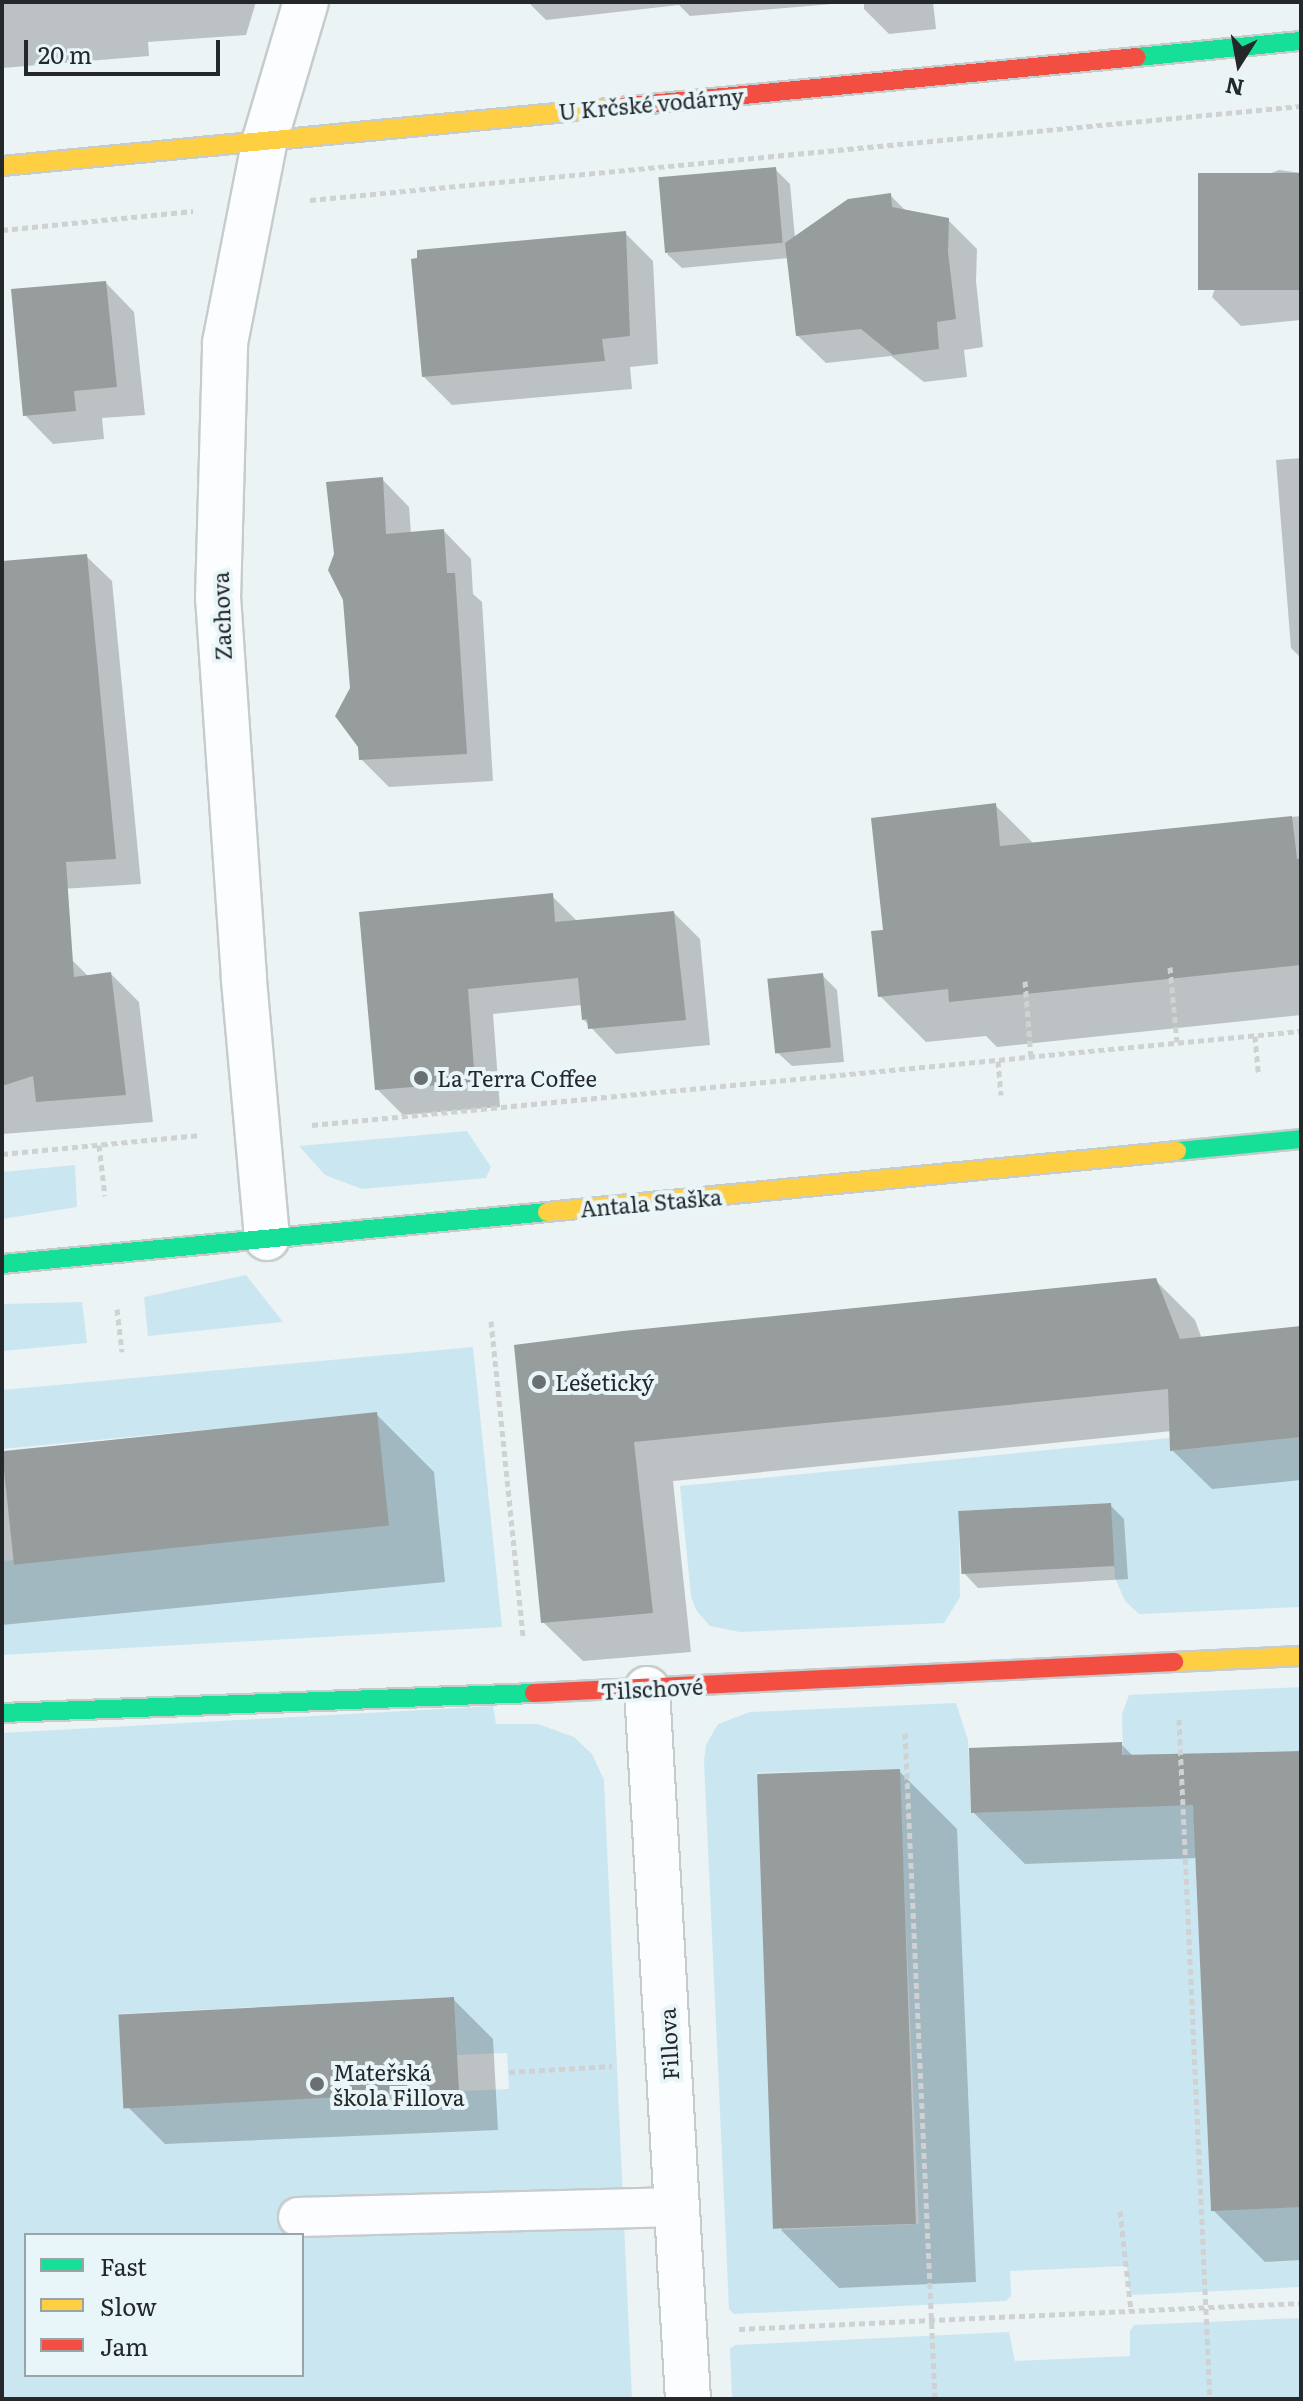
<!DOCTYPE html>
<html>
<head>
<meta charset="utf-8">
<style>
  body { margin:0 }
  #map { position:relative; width:1303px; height:2401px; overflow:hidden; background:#ecf3f5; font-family:Literata,serif }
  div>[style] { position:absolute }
  .green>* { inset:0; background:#cae7f1 }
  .shadow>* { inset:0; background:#0003 }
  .building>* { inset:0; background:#979c9d; transform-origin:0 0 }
  .path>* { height:5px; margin-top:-2.5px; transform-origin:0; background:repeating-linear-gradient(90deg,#cfd1d2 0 6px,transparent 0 10px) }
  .roads { filter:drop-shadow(2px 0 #c6cbcc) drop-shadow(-2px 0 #c6cbcc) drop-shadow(0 2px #c6cbcc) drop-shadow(0 -2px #c6cbcc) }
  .lane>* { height:38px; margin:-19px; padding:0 19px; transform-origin:19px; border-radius:19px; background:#fcfdfe }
  .street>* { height:44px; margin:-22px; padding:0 22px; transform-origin:22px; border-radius:22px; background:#fcfdfe }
  .fast>* { height:18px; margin:-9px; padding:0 9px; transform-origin:9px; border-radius:9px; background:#16e098 }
  .slow>* { height:18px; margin:-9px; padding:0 9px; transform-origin:9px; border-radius:9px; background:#ffcf43 }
  .jam>* { height:18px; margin:-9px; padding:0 9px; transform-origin:9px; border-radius:9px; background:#f24e42 }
  .dots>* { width:22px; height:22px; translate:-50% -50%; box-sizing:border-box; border:4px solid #e8f5f9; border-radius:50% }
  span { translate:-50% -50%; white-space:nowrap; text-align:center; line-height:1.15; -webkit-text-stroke:8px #e8f5f9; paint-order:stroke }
  .street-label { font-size:22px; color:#24282a }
  .poi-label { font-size:22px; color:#24282a }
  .left { translate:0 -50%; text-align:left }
  .frame { position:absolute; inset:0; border:4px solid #24282a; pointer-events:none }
  .legend { position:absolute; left:24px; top:2233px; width:280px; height:144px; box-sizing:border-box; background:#e8f5f9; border:2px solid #9aa3a6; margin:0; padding:10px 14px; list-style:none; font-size:24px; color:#24282a }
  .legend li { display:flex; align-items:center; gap:16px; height:40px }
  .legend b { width:40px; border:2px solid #9aa3a6 }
  .north { position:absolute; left:1199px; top:24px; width:80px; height:80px; -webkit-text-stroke:6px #e8f5f9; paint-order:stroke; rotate:191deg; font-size:22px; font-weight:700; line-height:32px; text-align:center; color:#24282a }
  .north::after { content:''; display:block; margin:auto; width:28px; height:36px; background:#24282a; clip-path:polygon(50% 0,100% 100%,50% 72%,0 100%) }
  .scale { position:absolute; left:24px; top:40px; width:196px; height:36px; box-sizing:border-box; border:4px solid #24282a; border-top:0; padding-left:10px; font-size:24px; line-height:28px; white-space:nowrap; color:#24282a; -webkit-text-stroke:6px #e8f5f9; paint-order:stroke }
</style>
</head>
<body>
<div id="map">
  <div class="green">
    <div style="clip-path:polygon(467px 1131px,491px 1167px,486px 1178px,362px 1189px,325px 1175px,299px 1146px)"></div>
    <div style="clip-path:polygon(75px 1165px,77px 1207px,2px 1219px,2px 1172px)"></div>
    <div style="clip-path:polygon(246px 1275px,283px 1322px,148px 1336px,144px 1297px)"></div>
    <div style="clip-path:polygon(82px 1302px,87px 1343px,2px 1351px,2px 1304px)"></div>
    <div style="clip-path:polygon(473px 1347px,502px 1627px,2px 1655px,2px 1561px,387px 1525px,288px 1422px,2px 1449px,2px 1390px)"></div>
    <div style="clip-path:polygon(1301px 1437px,1301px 1607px,1139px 1614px,1125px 1601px,1115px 1578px,1110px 1503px,959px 1511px,960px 1597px,944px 1623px,740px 1632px,710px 1626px,696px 1610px,691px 1596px,680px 1486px,1170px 1438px,1171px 1451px)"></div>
    <div style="clip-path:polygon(evenodd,1301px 1687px,1301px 1751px,1191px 1754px,1211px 2210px,1301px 2207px,1301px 2287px,1133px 2295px,1129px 2289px,1127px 2266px,1010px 2271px,1011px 2296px,1006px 2301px,734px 2314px,729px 2309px,704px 1761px,706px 1745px,718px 1724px,750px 1712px,956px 1703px,968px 1740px,971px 1813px,1124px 1807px,1122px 1714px,1129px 1695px,1301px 1687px,899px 1769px,919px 2224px,780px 2230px,757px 1773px,899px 1769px)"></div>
    <div style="clip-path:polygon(evenodd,493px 1706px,496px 1724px,538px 1724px,574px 1737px,592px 1754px,604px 1780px,632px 2399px,2px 2399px,2px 1733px,493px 1706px,454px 1997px,457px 2055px,507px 2053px,509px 2089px,123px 2105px,119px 2014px,454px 1997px,493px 1706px,26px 2235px,302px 2235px,302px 2375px,26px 2375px,26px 2235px)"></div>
    <div style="clip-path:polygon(1301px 2318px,1301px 2399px,732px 2399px,730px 2349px,735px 2345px,1009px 2332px,1015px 2361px,1130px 2356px,1130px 2331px,1134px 2325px)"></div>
  </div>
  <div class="shadow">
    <div style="clip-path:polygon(2px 2px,256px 2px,246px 35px,148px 42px,149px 56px,2px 68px)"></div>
    <div style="clip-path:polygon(528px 2px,855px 2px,690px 16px,679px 5px,546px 20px)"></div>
    <div style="clip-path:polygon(864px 2px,933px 2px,936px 29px,889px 34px,864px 9px)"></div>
    <div style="clip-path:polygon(775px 169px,790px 184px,795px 238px,890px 195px,907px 212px,948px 220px,977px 249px,976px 281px,983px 347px,964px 350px,967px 377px,924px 382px,891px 356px,826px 363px,797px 335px,789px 258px,682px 268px,667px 254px)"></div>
    <div style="clip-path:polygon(1279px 170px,1301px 173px,1301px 320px,1241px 326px,1212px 297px,1253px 180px)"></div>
    <div style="clip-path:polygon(625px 233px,653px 261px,658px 364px,630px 367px,632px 389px,452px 405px,424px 377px)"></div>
    <div style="clip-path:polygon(106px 283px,134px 312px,145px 415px,102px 418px,104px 439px,53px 444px,25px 415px)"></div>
    <div style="clip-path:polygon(1301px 458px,1301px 658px,1291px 648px,1276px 460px)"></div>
    <div style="clip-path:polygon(382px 479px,409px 507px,411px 534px,444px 531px,471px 559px,473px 594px,482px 602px,493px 781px,389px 787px,361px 759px,352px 689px)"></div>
    <div style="clip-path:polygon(86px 556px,112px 581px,141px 884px,45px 890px,2px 809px,2px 563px)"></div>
    <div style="clip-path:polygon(995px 805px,1034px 844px,1301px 816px,1301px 1015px,997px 1047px,986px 1036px,926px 1042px,880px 996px,885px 932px)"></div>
    <div style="clip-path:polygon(552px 896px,578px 922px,674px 913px,700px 939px,710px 1045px,616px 1054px,583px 1019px,582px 1005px,493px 1014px,500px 1107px,403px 1115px,377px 1089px)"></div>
    <div style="clip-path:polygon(72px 960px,89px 977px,111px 974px,139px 1002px,153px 1122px,3px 1134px,2px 966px)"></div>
    <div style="clip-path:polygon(822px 975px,837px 990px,844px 1062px,792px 1066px,777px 1052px)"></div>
    <div style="clip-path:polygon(1155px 1280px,1195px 1320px,1202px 1339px,1301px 1328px,1301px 1480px,1212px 1489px,1172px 1450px,1172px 1431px,673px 1481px,691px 1652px,583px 1661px,543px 1622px,516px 1347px)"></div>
    <div style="clip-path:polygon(376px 1414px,434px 1472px,445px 1582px,2px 1625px,2px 1451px)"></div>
    <div style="clip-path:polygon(1110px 1505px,1124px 1519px,1128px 1579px,978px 1588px,964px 1573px)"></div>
    <div style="clip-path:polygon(1121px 1744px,1133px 1756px,1301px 1753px,1301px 2260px,1265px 2262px,1213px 2210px,1198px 1858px,1025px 1864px,973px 1812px)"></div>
    <div style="clip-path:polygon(899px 1771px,957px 1829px,976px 2282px,839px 2288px,781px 2230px)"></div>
    <div style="clip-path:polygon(453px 1999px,493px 2039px,498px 2130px,165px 2144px,125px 2104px)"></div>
  </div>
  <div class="building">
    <div style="left:776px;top:167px;width:76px;height:118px;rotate:85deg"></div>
    <div style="left:1301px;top:173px;width:117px;height:103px;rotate:90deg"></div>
    <div style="clip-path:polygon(891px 193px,892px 207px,949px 218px,948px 252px,956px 319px,937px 322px,939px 349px,893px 355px,861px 329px,796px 336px,785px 243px,848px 199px)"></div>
    <div style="clip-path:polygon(626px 231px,630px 336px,602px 339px,605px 361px,422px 377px,411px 259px,417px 258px,417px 250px)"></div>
    <div style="clip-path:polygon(106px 281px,117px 387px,74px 391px,76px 411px,23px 416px,11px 289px)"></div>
    <div style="clip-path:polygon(383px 477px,386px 534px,444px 529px,447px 573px,455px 573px,467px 754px,359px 760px,358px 747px,335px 716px,350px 688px,343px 600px,328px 570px,334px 554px,326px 482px)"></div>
    <div style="clip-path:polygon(87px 554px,116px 859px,66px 862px,74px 977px,111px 972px,126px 1095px,36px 1102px,33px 1076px,2px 1086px,2px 561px)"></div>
    <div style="clip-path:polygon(996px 803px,1000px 846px,1292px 816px,1297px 859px,1301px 858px,1301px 965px,949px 1002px,948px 989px,878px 997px,871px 931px,883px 930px,871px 818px)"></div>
    <div style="clip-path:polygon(553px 893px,555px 922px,674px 911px,686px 1020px,588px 1029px,587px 1019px,582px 1020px,578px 978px,468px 989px,475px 1082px,375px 1090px,359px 912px)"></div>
    <div style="left:823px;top:973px;width:75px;height:56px;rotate:84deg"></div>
    <div style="clip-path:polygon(1156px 1278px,1180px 1339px,1301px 1326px,1301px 1437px,1170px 1451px,1168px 1389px,634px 1442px,653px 1613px,541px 1623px,514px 1345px,623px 1331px)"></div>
    <div style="left:377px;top:1412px;width:114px;height:377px;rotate:84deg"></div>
    <div style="left:1111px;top:1503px;width:63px;height:153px;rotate:87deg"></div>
    <div style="clip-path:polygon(1122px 1742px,1122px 1755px,1301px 1751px,1301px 2207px,1211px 2211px,1193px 1805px,971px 1813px,969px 1748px)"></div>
    <div style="left:900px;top:1769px;width:455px;height:143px;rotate:88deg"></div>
    <div style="left:454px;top:1997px;width:94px;height:336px;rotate:87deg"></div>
  </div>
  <div class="path">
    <div style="left:310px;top:200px;width:995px;rotate:-5.42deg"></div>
    <div style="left:2px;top:230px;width:192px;rotate:-5.7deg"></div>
    <div style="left:1170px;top:967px;width:75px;rotate:84.7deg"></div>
    <div style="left:1025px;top:981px;width:76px;rotate:85.5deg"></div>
    <div style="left:1255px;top:1036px;width:37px;rotate:85deg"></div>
    <div style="left:998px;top:1061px;width:34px;rotate:85deg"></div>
    <div style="left:312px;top:1125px;width:993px;rotate:-5.43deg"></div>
    <div style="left:99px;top:1145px;width:51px;rotate:83.3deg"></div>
    <div style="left:2px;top:1154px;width:199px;rotate:-5.5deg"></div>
    <div style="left:117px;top:1309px;width:43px;rotate:83.4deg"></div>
    <div style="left:491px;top:1321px;width:318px;rotate:84.2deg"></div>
    <div style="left:1179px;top:1719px;width:681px;rotate:87.39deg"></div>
    <div style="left:905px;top:1733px;width:667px;rotate:87.42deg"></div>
    <div style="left:509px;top:2072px;width:103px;rotate:-3.3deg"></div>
    <div style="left:1120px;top:2211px;width:101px;rotate:83.7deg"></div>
    <div style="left:739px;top:2329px;width:563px;rotate:-2.65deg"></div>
  </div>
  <div class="roads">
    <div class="lane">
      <div style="left:298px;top:2217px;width:379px;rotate:-1.5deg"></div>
    </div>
    <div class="street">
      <div style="left:267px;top:1238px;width:261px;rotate:-95.1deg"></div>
      <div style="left:244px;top:978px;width:380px;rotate:-93.9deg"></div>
      <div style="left:218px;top:599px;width:256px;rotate:-88.4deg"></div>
      <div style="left:225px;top:343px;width:207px;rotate:-78.9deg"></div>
      <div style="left:265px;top:140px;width:144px;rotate:-73.5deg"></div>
      <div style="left:647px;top:1689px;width:711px;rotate:86.7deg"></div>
    </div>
    <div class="fast">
      <div style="left:1137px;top:57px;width:165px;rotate:-5.6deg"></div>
      <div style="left:1177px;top:1151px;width:125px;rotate:-5.5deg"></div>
      <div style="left:2px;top:1264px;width:547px;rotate:-5.45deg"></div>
      <div style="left:2px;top:1713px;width:532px;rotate:-2.15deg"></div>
    </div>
    <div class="slow">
      <div style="left:2px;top:166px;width:610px;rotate:-5.46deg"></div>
      <div style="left:547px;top:1212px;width:633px;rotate:-5.53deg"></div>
      <div style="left:1174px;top:1662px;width:127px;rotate:-2.7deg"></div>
    </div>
    <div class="jam">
      <div style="left:609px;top:108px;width:530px;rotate:-5.52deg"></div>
      <div style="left:534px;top:1693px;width:641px;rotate:-2.77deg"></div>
    </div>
  </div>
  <div class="dots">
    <div style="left:421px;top:1078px;background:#6a6f71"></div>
    <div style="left:539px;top:1382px;background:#6a6f71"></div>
    <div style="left:317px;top:2084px;background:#6a6f71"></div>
  </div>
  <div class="street-label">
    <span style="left:651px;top:103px;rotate:-5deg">U Krčské vodárny</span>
    <span style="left:221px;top:616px;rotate:-92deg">Zachova</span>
    <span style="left:651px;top:1202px;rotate:-5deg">Antala Staška</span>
    <span style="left:652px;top:1688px;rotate:-3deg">Tilschové</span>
    <span style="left:668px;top:2044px;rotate:-93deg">Fillova</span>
  </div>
  <div class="poi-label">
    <span class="left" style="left:437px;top:1078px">La Terra Coffee</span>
    <span class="left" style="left:555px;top:1382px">Lešetický</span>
    <span class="left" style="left:333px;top:2084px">Mateřská<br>škola Fillova</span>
  </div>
  <div class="frame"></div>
  <ul class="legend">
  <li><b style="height:10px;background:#16e098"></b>Fast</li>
  <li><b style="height:10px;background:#ffcf43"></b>Slow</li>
  <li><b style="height:10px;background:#f24e42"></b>Jam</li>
  </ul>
  <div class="north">N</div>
  <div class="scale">20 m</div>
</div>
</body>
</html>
